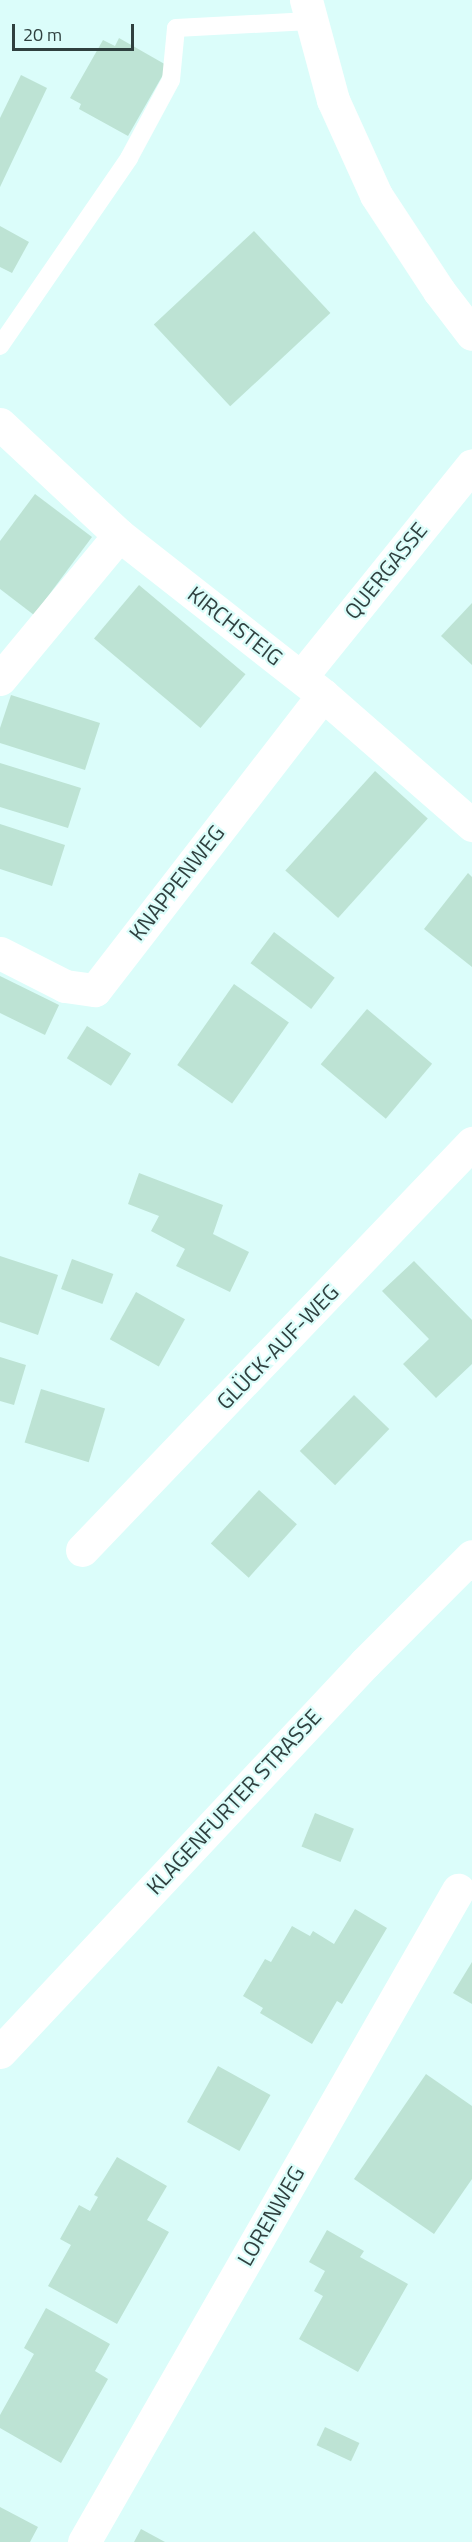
<!DOCTYPE html>
<html>
<head>
<meta charset="utf-8">
<style>
  body { margin:0 }
  #map { position:relative; width:472px; height:2542px; overflow:hidden; background:#dbfdfa; font-family:"Titillium Web",sans-serif }
  div>[style] { position:absolute }
  .building>* { inset:0; background:#bde3d4; transform-origin:0 0 }
  .service>* { height:18px; margin:-9px; padding:0 9px; transform-origin:9px; border-radius:9px; background:#fff }
  .minor>* { height:33px; margin:-16.5px; padding:0 16.5px; transform-origin:16.5px; border-radius:16.5px; background:#fff }
  .secondary>* { height:33px; margin:-16.5px; padding:0 16.5px; transform-origin:16.5px; border-radius:16.5px; background:#fff }
  .primary>* { height:33px; margin:-16.5px; padding:0 16.5px; transform-origin:16.5px; border-radius:16.5px; background:#fff }
  span { translate:-50% -50%; white-space:nowrap; text-align:center; line-height:1.15; -webkit-text-stroke:4.5px #dbfdfa; paint-order:stroke }
  .street-label { font-size:22px; color:#2f403f }
  .scale { position:absolute; left:12px; top:24px; width:122px; height:27px; box-sizing:border-box; border:3px solid #2f403f; border-top:0; padding-left:8px; font-size:18px; line-height:21px; white-space:nowrap; color:#2f403f; -webkit-text-stroke:4px #dbfdfa; paint-order:stroke }
</style>
</head>
<body>
<div id="map">
  <div class="building">
    <div style="clip-path:polygon(119px 38px,168px 66px,128px 136px,79px 109px,81px 104px,70px 98px,103px 40px,115px 46px)"></div>
    <div style="clip-path:polygon(21px 75px,47px 88px,0 187px,0 118px)"></div>
    <div style="clip-path:polygon(0 226px,29px 242px,12px 273px,0 267px)"></div>
    <div style="left:254px;top:231px;width:112px;height:137px;rotate:47deg"></div>
    <div style="clip-path:polygon(35px 494px,92px 537px,34px 615px,0 589px,0 541px)"></div>
    <div style="left:139px;top:585px;width:139px;height:70px;rotate:40deg"></div>
    <div style="clip-path:polygon(472px 603px,472px 665px,441px 636px)"></div>
    <div style="clip-path:polygon(11px 695px,100px 723px,85px 770px,0 743px,0 728px)"></div>
    <div style="clip-path:polygon(0 763px,81px 788px,68px 828px,0 807px)"></div>
    <div style="left:375px;top:771px;width:71px;height:134px;rotate:42deg"></div>
    <div style="clip-path:polygon(0 824px,65px 845px,52px 886px,0 869px)"></div>
    <div style="clip-path:polygon(468px 873px,472px 877px,472px 967px,424px 929px)"></div>
    <div style="left:274px;top:932px;width:76px;height:39px;rotate:37deg"></div>
    <div style="clip-path:polygon(0 976px,59px 1005px,45px 1035px,0 1013px)"></div>
    <div style="left:234px;top:984px;width:67px;height:99px;rotate:35deg"></div>
    <div style="left:367px;top:1009px;width:85px;height:72px;rotate:40deg"></div>
    <div style="left:87px;top:1026px;width:52px;height:38px;rotate:32deg"></div>
    <div style="clip-path:polygon(139px 1173px,223px 1205px,213px 1234px,249px 1252px,230px 1292px,176px 1266px,185px 1249px,151px 1231px,159px 1216px,128px 1204px)"></div>
    <div style="clip-path:polygon(0 1256px,58px 1275px,38px 1335px,0 1322px)"></div>
    <div style="left:72px;top:1259px;width:44px;height:32px;rotate:20deg"></div>
    <div style="clip-path:polygon(414px 1261px,472px 1320px,472px 1364px,436px 1398px,403px 1364px,429px 1339px,382px 1291px)"></div>
    <div style="left:136px;top:1292px;width:56px;height:54px;rotate:29deg"></div>
    <div style="clip-path:polygon(0 1357px,26px 1365px,14px 1405px,0 1401px)"></div>
    <div style="left:41px;top:1389px;width:67px;height:56px;rotate:17deg"></div>
    <div style="left:354px;top:1395px;width:49px;height:78px;rotate:44deg"></div>
    <div style="left:259px;top:1490px;width:51px;height:72px;rotate:42deg"></div>
    <div style="left:315px;top:1813px;width:42px;height:36px;rotate:22deg"></div>
    <div style="clip-path:polygon(355px 1909px,387px 1928px,342px 2004px,337px 2001px,312px 2044px,260px 2013px,263px 2008px,243px 1996px,265px 1959px,271px 1962px,292px 1926px,310px 1936px,313px 1931px,334px 1944px)"></div>
    <div style="clip-path:polygon(472px 1962px,472px 2004px,453px 1993px)"></div>
    <div style="left:218px;top:2066px;width:60px;height:64px;rotate:29deg"></div>
    <div style="clip-path:polygon(426px 2074px,472px 2106px,472px 2179px,434px 2234px,354px 2179px)"></div>
    <div style="clip-path:polygon(117px 2157px,167px 2186px,147px 2220px,169px 2232px,117px 2324px,48px 2286px,71px 2245px,60px 2239px,79px 2205px,90px 2211px,98px 2197px,94px 2195px)"></div>
    <div style="clip-path:polygon(327px 2230px,364px 2251px,360px 2257px,408px 2284px,358px 2372px,299px 2339px,323px 2296px,314px 2291px,325px 2271px,309px 2262px)"></div>
    <div style="clip-path:polygon(46px 2308px,110px 2344px,95px 2371px,108px 2379px,61px 2463px,0 2428px,0 2415px,34px 2354px,24px 2348px)"></div>
    <div style="left:325px;top:2427px;width:38px;height:20px;rotate:25deg"></div>
    <div style="clip-path:polygon(0 2507px,38px 2527px,30px 2542px,0 2542px)"></div>
    <div style="clip-path:polygon(141px 2529px,165px 2542px,134px 2542px)"></div>
  </div>
  <div class="service">
    <div style="left:0;top:346px;width:228px;rotate:-55.5deg"></div>
    <div style="left:129px;top:158px;width:89px;rotate:-61.7deg"></div>
    <div style="left:171px;top:80px;width:52px;rotate:-84.5deg"></div>
    <div style="left:176px;top:28px;width:134px;rotate:-3deg"></div>
  </div>
  <div class="minor">
    <div style="left:0;top:424px;width:163px;rotate:43deg"></div>
    <div style="left:119px;top:535px;width:259px;rotate:38.1deg"></div>
    <div style="left:323px;top:695px;width:198px;rotate:41.1deg"></div>
    <div style="left:301px;top:677px;width:272px;rotate:-51.1deg"></div>
    <div style="left:0;top:679px;width:187px;rotate:-50.4deg"></div>
    <div style="left:0;top:953px;width:73px;rotate:26.9deg"></div>
    <div style="left:65px;top:986px;width:30px;rotate:8deg"></div>
    <div style="left:95px;top:990px;width:373px;rotate:-52.3deg"></div>
    <div style="left:82px;top:1550px;width:564px;rotate:-46.22deg"></div>
    <div style="left:84px;top:2542px;width:752px;rotate:-60.16deg"></div>
  </div>
  <div class="secondary">
    <div style="left:306px;top:0;width:104px;rotate:74.9deg"></div>
    <div style="left:333px;top:100px;width:104px;rotate:65.6deg"></div>
    <div style="left:376px;top:195px;width:115px;rotate:56.7deg"></div>
    <div style="left:439px;top:291px;width:54px;rotate:52.5deg"></div>
  </div>
  <div class="primary">
    <div style="left:0;top:2052px;width:533px;rotate:-46.82deg"></div>
    <div style="left:365px;top:1663px;width:151px;rotate:-45deg"></div>
  </div>
  <div class="street-label">
    <span style="left:386px;top:571px;rotate:-51deg">QUERGASSE</span>
    <span style="left:235px;top:626px;rotate:38deg">KIRCHSTEIG</span>
    <span style="left:177px;top:883px;rotate:-52deg">KNAPPENWEG</span>
    <span style="left:278px;top:1347px;rotate:-46deg">GLÜCK-AUF-WEG</span>
    <span style="left:234px;top:1802px;rotate:-47deg">KLAGENFURTER STRASSE</span>
    <span style="left:271px;top:2216px;rotate:-60deg">LORENWEG</span>
  </div>
  <div class="scale">20 m</div>
</div>
</body>
</html>
